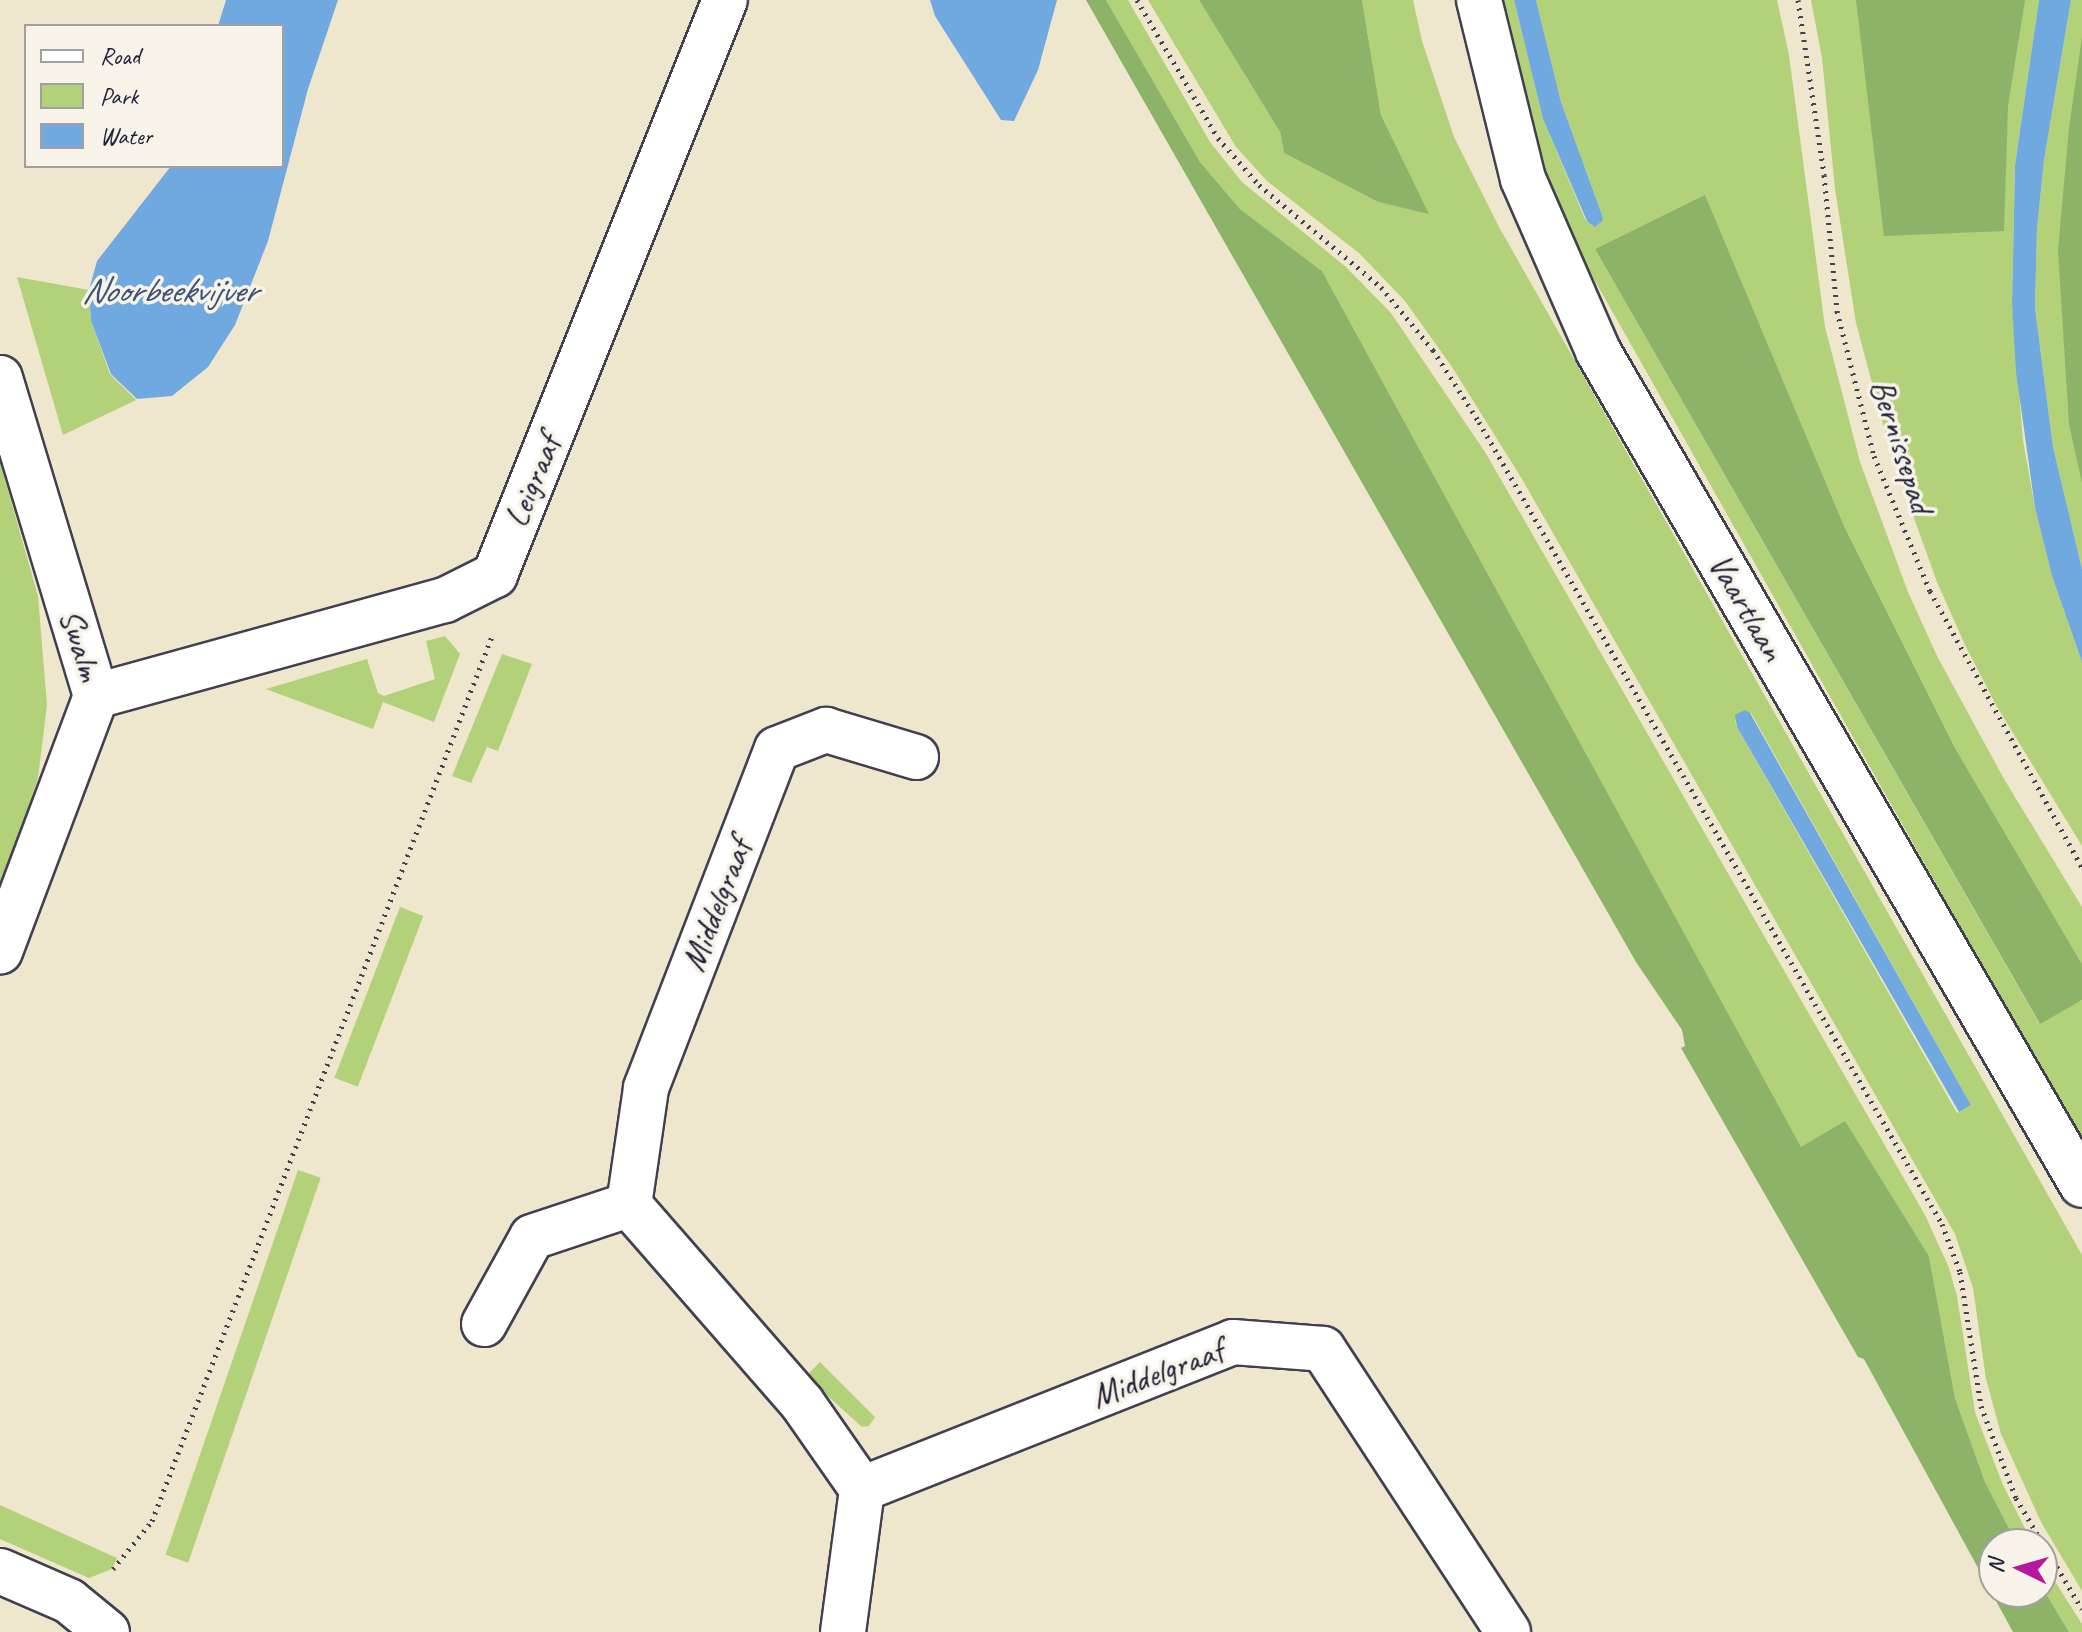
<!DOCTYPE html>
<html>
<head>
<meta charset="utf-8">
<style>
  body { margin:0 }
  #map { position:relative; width:2082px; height:1632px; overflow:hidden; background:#efe7cd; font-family:Caveat,sans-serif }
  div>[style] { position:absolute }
  .green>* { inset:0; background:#b2d179; transform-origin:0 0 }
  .forest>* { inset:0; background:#8db369 }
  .water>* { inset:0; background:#70a9df }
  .path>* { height:5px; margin-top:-2.5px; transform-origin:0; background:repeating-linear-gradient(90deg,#414051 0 2px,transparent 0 8px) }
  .roads { filter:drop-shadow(2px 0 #414051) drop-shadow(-2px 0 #414051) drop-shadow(0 2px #414051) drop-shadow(0 -2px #414051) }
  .street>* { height:44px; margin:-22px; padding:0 22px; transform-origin:22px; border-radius:22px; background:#fff }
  span { translate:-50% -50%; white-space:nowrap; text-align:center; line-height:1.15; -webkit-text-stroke:7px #f7f3e8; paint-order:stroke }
  .street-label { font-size:34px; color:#22223b }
  .water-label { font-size:36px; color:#3d5174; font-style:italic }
  .legend { position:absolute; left:24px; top:24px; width:260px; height:144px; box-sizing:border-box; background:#f7f3e8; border:2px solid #a29fa3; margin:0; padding:10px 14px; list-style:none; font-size:24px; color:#22223b }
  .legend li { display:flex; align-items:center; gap:16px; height:40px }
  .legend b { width:40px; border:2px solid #a29fa3 }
  .north { position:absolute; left:1978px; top:1528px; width:80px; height:80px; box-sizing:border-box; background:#f7f3e8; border:2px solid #a29fa3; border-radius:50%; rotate:275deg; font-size:22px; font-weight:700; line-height:32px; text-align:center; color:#22223b }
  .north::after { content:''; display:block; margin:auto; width:28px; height:36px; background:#b5179e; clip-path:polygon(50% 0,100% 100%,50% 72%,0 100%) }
</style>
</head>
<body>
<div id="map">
  <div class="green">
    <div style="clip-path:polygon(1106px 0,1128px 0,1210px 142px,1242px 182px,1346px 267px,1391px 313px,1485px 452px,1925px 1215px,1949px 1268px,1957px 1296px,1975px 1412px,2003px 1485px,2033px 1544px,2017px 1544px,1985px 1482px,1955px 1398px,1929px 1256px,1845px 1122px,1801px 1148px,1322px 271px,1240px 209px,1200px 162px)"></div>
    <div style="clip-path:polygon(evenodd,1148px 0,1199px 0,1280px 132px,1284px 153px,1378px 202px,1428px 213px,1381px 115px,1362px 0,1413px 0,1422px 41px,1454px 137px,1499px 227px,2082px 1255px,2082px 1591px,2041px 1522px,2001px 1434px,1986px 1379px,1973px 1288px,1955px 1234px,1522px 479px,1452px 367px,1405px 301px,1360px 254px,1267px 181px,1236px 147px,1148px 0,1751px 713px,1971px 1105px,1957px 1113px,1737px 727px,1735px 721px,1751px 713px)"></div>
    <div style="clip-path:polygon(1494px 0,1514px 0,1543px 119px,1586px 221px,1602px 215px,1561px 102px,1536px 0,1777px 0,1789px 55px,1825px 327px,1860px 462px,1908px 592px,1937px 656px,2004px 779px,2082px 907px,2082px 964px,1955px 748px,1845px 528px,1705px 196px,1595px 249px,2039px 1023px,2082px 1000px,2082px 1142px,1573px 242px,1532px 144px)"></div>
    <div style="clip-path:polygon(1811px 0,2039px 0,2015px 165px,2012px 304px,2023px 440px,2035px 508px,2052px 576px,2082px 662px,2082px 846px,1996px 705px,1965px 645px,1937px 582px,1891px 454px,1856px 323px,1835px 189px,1822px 58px)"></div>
    <div style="clip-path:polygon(2071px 0,2082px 0,2082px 569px,2053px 447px,2035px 308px,2037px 229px,2044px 160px)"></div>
    <div style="clip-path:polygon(17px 277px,89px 290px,91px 321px,110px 374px,136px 400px,63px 435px)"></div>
    <div style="clip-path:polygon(0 462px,38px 596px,47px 705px,38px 778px,0 891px)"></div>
    <div style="clip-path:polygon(445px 636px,460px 654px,434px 722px,383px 702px,373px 729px,266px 689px,367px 659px,378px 693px,384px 696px,435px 679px,426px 641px)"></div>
    <div style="clip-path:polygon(502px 654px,532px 664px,498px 751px,487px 747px,471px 783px,452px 776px)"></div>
    <div style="left:400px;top:907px;width:25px;height:183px;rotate:21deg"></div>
    <div style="left:298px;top:1170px;width:24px;height:407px;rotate:19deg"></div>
    <div style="clip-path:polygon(820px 1362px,875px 1417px,869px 1426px,862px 1427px,810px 1380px,810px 1372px)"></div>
    <div style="clip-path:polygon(0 1505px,117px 1558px,112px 1569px,89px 1578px,0 1539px)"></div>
    <div style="clip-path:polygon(2042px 1561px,2082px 1624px,2082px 1632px,2069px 1632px,2042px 1587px)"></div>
  </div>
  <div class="forest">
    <div style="clip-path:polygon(1086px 0,1106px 0,1200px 162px,1240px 209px,1322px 271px,1801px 1147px,1845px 1121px,1929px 1256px,1955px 1398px,1985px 1482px,2017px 1544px,1994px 1544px,1994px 1592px,2042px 1592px,2042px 1587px,2069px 1632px,2013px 1632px,1864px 1359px,1858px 1357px,1681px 1048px,1685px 1046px,1682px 1030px,1636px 962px)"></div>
    <div style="clip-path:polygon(1199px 0,1362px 0,1381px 115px,1429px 214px,1378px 202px,1284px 153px,1280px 132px)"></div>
    <div style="clip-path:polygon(1856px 0,2025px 0,2008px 106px,2004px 231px,1884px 236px)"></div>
    <div style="clip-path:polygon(2082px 37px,2082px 483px,2069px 424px,2058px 250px,2069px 128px)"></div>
    <div style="clip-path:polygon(1705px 195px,1845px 528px,1955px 748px,2082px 964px,2082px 1000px,2040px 1024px,1595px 249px)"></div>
  </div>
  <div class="water">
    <div style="clip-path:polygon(226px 0,338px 0,308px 89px,268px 241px,235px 325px,208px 367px,172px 396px,137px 399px,111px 374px,91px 321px,89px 290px,97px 261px,171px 166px,282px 166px,282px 26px,218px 26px)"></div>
    <div style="clip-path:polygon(930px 0,1057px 0,1038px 70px,1014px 121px,1001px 120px,935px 16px)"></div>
    <div style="clip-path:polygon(1514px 0,1536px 0,1561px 102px,1602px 215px,1603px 220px,1595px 227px,1587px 221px,1543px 119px)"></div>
    <div style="clip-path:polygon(2039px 0,2071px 0,2044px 160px,2037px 229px,2035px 308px,2053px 447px,2082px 569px,2082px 662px,2052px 576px,2035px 508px,2016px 372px,2012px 304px,2015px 165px)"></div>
    <div style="clip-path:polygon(1745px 710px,1750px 713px,1971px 1105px,1959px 1112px,1737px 727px,1735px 715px)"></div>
  </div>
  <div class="path">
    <div style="left:1137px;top:0;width:160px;rotate:59.6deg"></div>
    <div style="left:1218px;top:138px;width:62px;rotate:48.9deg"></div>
    <div style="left:1259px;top:185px;width:159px;rotate:39.9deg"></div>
    <div style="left:1381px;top:287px;width:82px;rotate:50.5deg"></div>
    <div style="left:1433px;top:350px;width:85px;rotate:57.4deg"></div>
    <div style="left:1479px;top:422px;width:926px;rotate:60deg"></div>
    <div style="left:1942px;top:1224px;width:51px;rotate:69.4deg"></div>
    <div style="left:1960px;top:1272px;width:136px;rotate:81.1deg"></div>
    <div style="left:1981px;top:1406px;width:98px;rotate:69.2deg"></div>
    <div style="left:2016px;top:1498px;width:129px;rotate:59.3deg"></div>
    <div style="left:1798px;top:0;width:177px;rotate:81.5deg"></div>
    <div style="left:1824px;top:175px;width:137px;rotate:84.5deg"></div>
    <div style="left:1837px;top:311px;width:150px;rotate:75.7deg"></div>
    <div style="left:1874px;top:456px;width:146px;rotate:67.5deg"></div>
    <div style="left:1930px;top:591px;width:316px;rotate:61.2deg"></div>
    <div style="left:113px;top:1569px;width:62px;rotate:-50.9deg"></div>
    <div style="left:152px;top:1521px;width:948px;rotate:-68.98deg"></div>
  </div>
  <div class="roads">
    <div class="street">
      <div style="left:1479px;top:0;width:184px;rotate:76.2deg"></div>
      <div style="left:1523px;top:179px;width:188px;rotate:66.4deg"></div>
      <div style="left:1598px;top:351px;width:964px;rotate:59.87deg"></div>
      <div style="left:0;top:378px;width:332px;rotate:73.2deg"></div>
      <div style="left:96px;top:696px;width:273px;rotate:110.6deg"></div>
      <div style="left:96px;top:696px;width:362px;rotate:-15.4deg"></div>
      <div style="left:445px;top:600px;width:56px;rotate:-26.6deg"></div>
      <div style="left:495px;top:575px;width:619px;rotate:-68.2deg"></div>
      <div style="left:484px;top:1324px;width:99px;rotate:-61.1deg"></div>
      <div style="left:532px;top:1237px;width:102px;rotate:-18.3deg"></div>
      <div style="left:862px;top:1489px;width:399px;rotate:-21.6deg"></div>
      <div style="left:1233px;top:1342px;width:90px;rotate:4.4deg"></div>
      <div style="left:1323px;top:1349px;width:338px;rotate:56.8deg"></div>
      <div style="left:0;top:1571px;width:75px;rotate:23.5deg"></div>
      <div style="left:69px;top:1601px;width:49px;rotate:39.2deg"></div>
      <div style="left:843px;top:1632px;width:144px;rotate:-82.4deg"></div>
      <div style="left:862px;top:1489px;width:105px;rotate:-124.9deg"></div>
      <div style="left:802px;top:1403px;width:263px;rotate:-131.1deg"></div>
      <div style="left:629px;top:1205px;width:118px;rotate:-81.7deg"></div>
      <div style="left:646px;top:1088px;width:363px;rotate:-68.9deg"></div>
      <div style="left:777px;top:749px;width:53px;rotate:-21.2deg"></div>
      <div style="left:826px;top:730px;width:94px;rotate:16.7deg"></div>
    </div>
  </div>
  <div class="street-label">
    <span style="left:1902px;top:446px;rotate:72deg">Bernissepad</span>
    <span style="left:532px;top:481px;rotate:-68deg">Leigraaf</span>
    <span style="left:1747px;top:607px;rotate:60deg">Vaartlaan</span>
    <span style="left:81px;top:645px;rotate:73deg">Swalm</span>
    <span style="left:716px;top:905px;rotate:-69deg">Middelgraaf</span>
    <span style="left:1157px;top:1373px;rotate:-21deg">Middelgraaf</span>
  </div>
  <div class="water-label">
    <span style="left:169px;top:291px">Noorbeekvijver</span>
  </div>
  <ul class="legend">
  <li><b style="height:10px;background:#fff"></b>Road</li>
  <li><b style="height:22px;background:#b2d179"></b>Park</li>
  <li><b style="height:22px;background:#70a9df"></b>Water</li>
  </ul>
  <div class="north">N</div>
</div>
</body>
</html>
